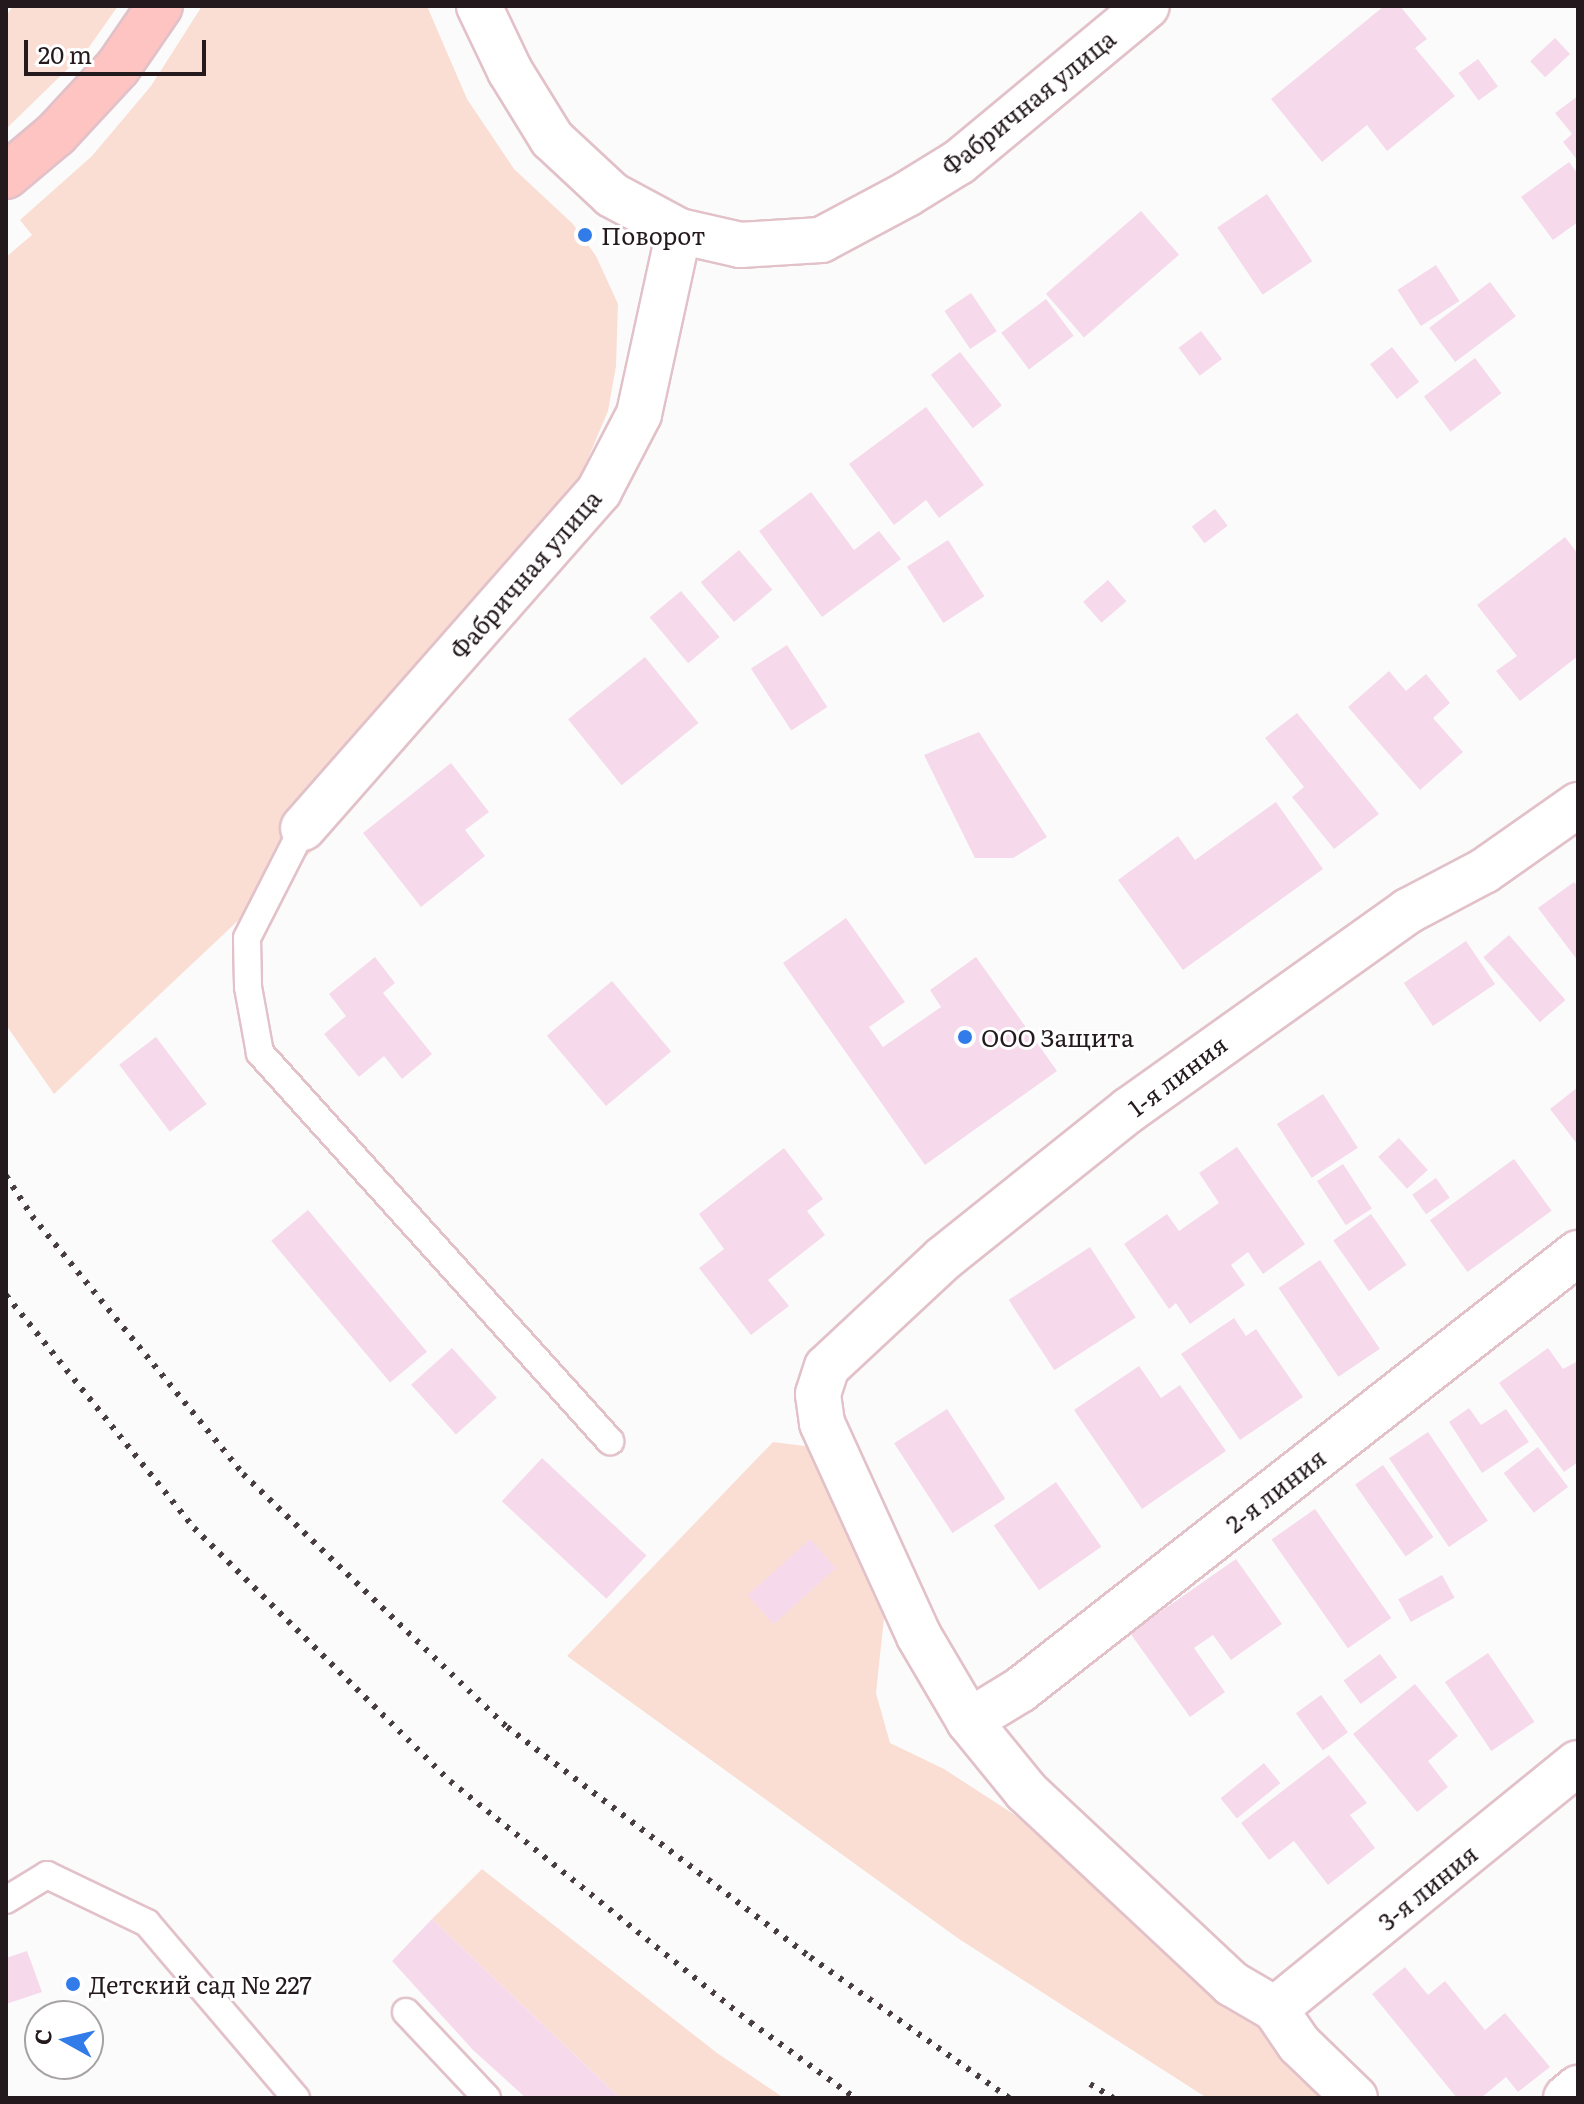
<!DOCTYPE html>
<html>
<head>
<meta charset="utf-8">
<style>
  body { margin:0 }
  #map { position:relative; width:1584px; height:2104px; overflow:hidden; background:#fbfbfb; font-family:Literata,serif }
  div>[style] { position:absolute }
  .green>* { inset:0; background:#faded3 }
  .building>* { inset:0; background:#f6daeb; transform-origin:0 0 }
  .roads { filter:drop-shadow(2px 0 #e2c1c9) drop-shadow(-2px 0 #e2c1c9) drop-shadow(0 2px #e2c1c9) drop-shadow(0 -2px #e2c1c9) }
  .lane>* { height:26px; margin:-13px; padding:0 13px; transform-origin:13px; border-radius:13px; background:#fff }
  .street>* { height:44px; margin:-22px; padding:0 22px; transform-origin:22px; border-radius:22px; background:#fff }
  .primary>* { height:44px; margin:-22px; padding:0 22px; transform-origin:22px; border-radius:22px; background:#fdc4c1 }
  .rail>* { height:6px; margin-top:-3px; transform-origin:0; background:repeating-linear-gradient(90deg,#483e41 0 4px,transparent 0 12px) }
  .dots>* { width:22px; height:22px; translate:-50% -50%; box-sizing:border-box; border:4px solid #fff; border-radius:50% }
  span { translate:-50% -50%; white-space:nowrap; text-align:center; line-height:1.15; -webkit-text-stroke:6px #fff; paint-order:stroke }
  .street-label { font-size:24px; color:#24191c }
  .poi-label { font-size:24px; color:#24191c }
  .left { translate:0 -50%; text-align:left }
  .frame { position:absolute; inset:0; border:8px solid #24191c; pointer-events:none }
  .north { position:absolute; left:24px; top:2000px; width:80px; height:80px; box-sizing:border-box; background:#fff; border:2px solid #a7a3a4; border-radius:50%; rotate:278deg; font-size:22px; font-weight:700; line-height:32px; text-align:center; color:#24191c }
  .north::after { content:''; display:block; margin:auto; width:28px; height:36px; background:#317ce8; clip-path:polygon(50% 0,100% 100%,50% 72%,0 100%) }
  .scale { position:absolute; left:24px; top:40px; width:182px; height:36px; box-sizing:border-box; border:4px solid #24191c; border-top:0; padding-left:10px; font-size:24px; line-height:28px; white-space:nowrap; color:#24191c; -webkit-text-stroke:6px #fff; paint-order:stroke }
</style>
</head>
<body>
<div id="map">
  <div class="green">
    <div style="clip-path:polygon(13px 6px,118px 6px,87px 50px,6px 129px,6px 16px)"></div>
    <div style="clip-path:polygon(202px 6px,427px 6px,467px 99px,514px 169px,573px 224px,596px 256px,618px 304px,616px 366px,608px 411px,581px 475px,289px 821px,313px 850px,54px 1094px,6px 1025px,6px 257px,32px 235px,20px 220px,92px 156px,151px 86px)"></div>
    <div style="clip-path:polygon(773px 1442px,820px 1448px,886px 1599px,876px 1693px,890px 1743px,944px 1769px,1038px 1830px,1127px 1919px,1259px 2020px,1339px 2098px,1207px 2098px,959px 1939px,567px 1656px)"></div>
    <div style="clip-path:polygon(482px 1869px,717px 2053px,784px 2098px,620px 2098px,432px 1919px)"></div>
  </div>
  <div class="building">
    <div style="clip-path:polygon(1384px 6px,1400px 6px,1427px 39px,1415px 48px,1455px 96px,1387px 151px,1367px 125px,1322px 162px,1271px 99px)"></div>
    <div style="left:1555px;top:38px;width:22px;height:34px;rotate:47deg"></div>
    <div style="left:1478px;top:59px;width:34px;height:24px;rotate:54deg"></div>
    <div style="clip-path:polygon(1578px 96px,1578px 161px,1563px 142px,1572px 134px,1555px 113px)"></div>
    <div style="clip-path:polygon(1569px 162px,1578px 174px,1578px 222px,1553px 240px,1521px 197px)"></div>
    <div style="left:1267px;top:194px;width:81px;height:60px;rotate:56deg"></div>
    <div style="left:1141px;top:211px;width:58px;height:126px;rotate:49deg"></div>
    <div style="left:1436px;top:265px;width:43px;height:46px;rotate:57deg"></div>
    <div style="left:1490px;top:282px;width:43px;height:76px;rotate:53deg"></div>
    <div style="left:971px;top:293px;width:46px;height:32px;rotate:56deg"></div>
    <div style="left:1046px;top:299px;width:46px;height:56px;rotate:53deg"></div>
    <div style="left:1201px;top:331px;width:35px;height:28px;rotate:53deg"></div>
    <div style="left:1392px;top:347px;width:44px;height:28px;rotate:52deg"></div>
    <div style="left:960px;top:352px;width:68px;height:37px;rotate:52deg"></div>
    <div style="left:1475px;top:358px;width:44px;height:64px;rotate:53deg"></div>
    <div style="clip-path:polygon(926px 407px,984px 485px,939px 518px,926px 500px,894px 525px,849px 464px)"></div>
    <div style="clip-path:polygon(811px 492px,854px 550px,879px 531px,901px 559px,822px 617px,759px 531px)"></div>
    <div style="left:1215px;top:509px;width:21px;height:29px;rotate:53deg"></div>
    <div style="clip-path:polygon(1565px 537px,1578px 554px,1578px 656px,1520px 701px,1496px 671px,1517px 656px,1477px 605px)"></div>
    <div style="left:948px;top:540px;width:67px;height:49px;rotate:57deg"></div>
    <div style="left:739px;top:550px;width:52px;height:50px;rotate:50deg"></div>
    <div style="left:1108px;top:580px;width:28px;height:33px;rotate:49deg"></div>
    <div style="left:681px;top:591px;width:60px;height:41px;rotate:50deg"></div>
    <div style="left:787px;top:645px;width:74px;height:43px;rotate:57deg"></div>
    <div style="left:645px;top:657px;width:85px;height:99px;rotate:51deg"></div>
    <div style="clip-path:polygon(1389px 671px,1406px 691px,1426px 674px,1450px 703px,1433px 718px,1463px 752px,1420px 790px,1348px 707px)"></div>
    <div style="clip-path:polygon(1297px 713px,1379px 814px,1334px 849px,1292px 797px,1304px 787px,1265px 738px)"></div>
    <div style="clip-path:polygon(979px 732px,1047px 837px,1013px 858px,975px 858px,924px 755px)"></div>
    <div style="clip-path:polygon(451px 763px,489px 812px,465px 830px,485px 856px,421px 907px,363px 833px)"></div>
    <div style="clip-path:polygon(1276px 802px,1323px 869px,1183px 970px,1118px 880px,1178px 836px,1195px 860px)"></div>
    <div style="clip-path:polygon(1574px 882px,1578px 887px,1578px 961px,1538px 908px)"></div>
    <div style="clip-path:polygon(846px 918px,905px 1002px,869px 1027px,883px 1047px,941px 1007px,930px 990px,976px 957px,1057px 1071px,925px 1165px,783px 963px)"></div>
    <div style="left:1509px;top:935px;width:86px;height:34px;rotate:49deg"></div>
    <div style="left:1466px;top:941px;width:52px;height:75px;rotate:56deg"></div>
    <div style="clip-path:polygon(375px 957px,395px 983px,383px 993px,432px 1054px,402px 1079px,384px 1056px,359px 1077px,324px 1034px,346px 1016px,329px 994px)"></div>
    <div style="left:612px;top:981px;width:92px;height:85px;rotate:50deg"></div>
    <div style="left:156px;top:1037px;width:84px;height:46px;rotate:53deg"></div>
    <div style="clip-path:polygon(1578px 1087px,1578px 1145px,1550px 1109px)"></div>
    <div style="left:1323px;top:1094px;width:64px;height:55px;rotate:57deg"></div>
    <div style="left:1399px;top:1138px;width:43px;height:28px;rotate:48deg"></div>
    <div style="clip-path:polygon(1237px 1147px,1305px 1244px,1263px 1274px,1248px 1252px,1231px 1265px,1245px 1285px,1190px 1324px,1176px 1303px,1169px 1309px,1124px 1244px,1167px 1214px,1179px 1231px,1219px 1203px,1199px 1173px)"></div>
    <div style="clip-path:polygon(784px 1148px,823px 1199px,807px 1211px,825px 1235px,768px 1280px,789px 1306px,751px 1335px,699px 1268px,724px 1249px,699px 1214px)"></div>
    <div style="left:1514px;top:1159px;width:64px;height:104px;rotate:54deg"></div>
    <div style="left:1343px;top:1164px;width:53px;height:31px;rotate:57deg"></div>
    <div style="left:1436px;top:1178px;width:24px;height:29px;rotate:55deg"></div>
    <div style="left:308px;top:1210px;width:185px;height:48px;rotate:50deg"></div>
    <div style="left:1371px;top:1214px;width:62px;height:46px;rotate:55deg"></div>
    <div style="left:1090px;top:1247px;width:84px;height:97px;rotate:57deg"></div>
    <div style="left:1320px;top:1260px;width:107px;height:50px;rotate:56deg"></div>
    <div style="clip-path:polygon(1234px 1318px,1246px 1336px,1256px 1329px,1303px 1397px,1240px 1440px,1181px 1354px)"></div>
    <div style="left:452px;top:1348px;width:67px;height:55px;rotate:48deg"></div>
    <div style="clip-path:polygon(1548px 1348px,1563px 1369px,1578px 1361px,1578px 1462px,1564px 1472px,1499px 1383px)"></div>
    <div style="clip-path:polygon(1139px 1366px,1161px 1398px,1180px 1385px,1226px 1451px,1142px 1509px,1074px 1410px)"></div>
    <div style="clip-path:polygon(1469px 1408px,1481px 1425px,1506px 1409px,1529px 1442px,1482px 1473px,1449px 1422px)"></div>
    <div style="left:947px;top:1409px;width:107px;height:63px;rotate:57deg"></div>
    <div style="left:1428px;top:1432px;width:107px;height:47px;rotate:56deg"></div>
    <div style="left:1538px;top:1447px;width:50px;height:43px;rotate:53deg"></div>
    <div style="left:542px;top:1458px;width:143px;height:59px;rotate:43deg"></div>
    <div style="left:1383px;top:1465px;width:88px;height:34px;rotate:55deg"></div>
    <div style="left:1056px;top:1482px;width:79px;height:76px;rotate:55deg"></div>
    <div style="left:1315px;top:1509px;width:133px;height:53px;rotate:55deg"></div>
    <div style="left:810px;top:1539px;width:39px;height:84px;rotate:48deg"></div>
    <div style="clip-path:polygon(1236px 1559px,1282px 1624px,1231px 1660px,1213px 1635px,1194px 1648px,1225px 1692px,1190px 1717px,1130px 1633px)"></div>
    <div style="left:1442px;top:1575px;width:26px;height:50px;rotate:61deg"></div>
    <div style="left:1488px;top:1653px;width:83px;height:52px;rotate:56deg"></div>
    <div style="left:1380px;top:1654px;width:29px;height:45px;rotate:54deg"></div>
    <div style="clip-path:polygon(1415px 1684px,1458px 1736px,1428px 1761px,1448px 1787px,1417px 1812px,1353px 1734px)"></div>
    <div style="left:1321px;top:1695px;width:46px;height:31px;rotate:54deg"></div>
    <div style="clip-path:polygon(1329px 1755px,1367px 1803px,1350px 1815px,1375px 1848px,1328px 1885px,1294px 1841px,1269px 1860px,1241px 1823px)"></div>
    <div style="left:1264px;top:1763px;width:26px;height:56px;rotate:51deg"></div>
    <div style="clip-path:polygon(432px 1919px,620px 2098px,526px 2098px,473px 2050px,392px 1961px)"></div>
    <div style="clip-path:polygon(27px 1951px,42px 1992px,6px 2004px,6px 1958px)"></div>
    <div style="clip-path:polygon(1405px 1967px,1428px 1995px,1445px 1981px,1485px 2030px,1505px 2013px,1550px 2067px,1518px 2092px,1506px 2077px,1481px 2098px,1457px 2098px,1372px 1994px)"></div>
  </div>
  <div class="roads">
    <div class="lane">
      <div style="left:303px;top:828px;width:123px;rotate:117deg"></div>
      <div style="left:247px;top:938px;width:49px;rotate:88.8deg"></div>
      <div style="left:248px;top:987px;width:67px;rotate:79.7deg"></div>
      <div style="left:260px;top:1053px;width:523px;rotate:47.95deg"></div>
      <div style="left:6px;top:1900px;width:48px;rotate:-31.4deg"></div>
      <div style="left:47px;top:1875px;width:111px;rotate:25.6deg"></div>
      <div style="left:147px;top:1923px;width:230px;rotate:49.6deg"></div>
      <div style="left:406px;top:2012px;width:118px;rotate:46.7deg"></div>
    </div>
    <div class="street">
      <div style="left:479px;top:6px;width:72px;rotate:64.5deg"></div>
      <div style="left:510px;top:71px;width:80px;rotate:58.3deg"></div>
      <div style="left:552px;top:139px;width:82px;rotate:43deg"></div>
      <div style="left:612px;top:195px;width:76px;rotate:28.2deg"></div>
      <div style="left:679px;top:231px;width:63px;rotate:12.9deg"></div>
      <div style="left:740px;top:245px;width:81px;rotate:-3.5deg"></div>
      <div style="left:821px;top:240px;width:98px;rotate:-28.1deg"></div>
      <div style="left:907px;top:194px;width:61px;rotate:-31.6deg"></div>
      <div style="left:959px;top:162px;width:244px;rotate:-39.7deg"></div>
      <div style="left:303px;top:828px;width:449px;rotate:-48.7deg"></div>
      <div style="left:599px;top:491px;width:87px;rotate:-62.5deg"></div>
      <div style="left:639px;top:414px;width:187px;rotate:-77.7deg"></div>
      <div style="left:969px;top:1721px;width:60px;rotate:-31.3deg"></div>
      <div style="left:1020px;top:1690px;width:709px;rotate:-38.07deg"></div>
      <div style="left:1275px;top:2009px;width:390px;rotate:-39.1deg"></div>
      <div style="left:1355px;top:2098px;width:78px;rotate:-136deg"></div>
      <div style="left:1299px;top:2044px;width:42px;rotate:-124.4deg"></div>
      <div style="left:1275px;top:2009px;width:50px;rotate:-149.8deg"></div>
      <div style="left:1232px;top:1984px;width:282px;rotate:-136.9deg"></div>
      <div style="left:1026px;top:1791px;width:90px;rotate:-129.2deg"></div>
      <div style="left:969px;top:1721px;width:99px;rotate:-120.5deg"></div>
      <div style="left:919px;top:1636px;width:234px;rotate:-114.5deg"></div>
      <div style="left:822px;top:1423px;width:29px;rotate:-98deg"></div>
      <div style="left:818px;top:1394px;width:28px;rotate:-72deg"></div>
      <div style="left:827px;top:1367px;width:160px;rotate:-43deg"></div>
      <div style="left:944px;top:1258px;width:237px;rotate:-38.7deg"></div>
      <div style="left:1129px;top:1110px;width:343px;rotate:-35.5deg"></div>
      <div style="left:1408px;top:911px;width:86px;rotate:-27.8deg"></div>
      <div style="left:1484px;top:871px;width:115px;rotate:-35.1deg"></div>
      <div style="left:1566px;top:2098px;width:16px;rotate:-40deg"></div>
    </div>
    <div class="primary">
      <div style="left:6px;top:176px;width:65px;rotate:-40deg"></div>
      <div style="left:56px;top:134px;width:91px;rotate:-47.2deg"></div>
      <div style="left:118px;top:67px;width:74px;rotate:-55.5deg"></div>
    </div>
  </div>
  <div class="rail">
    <div style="left:6px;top:1176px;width:48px;rotate:57deg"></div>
    <div style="left:32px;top:1216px;width:333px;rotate:50.7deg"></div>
    <div style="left:243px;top:1474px;width:366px;rotate:43.8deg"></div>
    <div style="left:507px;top:1727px;width:380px;rotate:37.2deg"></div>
    <div style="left:810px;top:1957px;width:244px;rotate:35.3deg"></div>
    <div style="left:6px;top:1295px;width:299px;rotate:51.1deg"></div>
    <div style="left:194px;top:1528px;width:360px;rotate:44.7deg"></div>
    <div style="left:450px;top:1781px;width:385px;rotate:38.8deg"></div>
    <div style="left:750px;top:2022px;width:130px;rotate:35.9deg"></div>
    <div style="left:1090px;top:2084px;width:27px;rotate:31deg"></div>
  </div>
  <div class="dots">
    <div style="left:585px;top:235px;background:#317ce8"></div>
    <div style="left:965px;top:1037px;background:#317ce8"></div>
    <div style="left:73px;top:1984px;background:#317ce8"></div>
  </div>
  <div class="street-label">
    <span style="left:1028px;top:102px;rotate:-39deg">Фабричная улица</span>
    <span style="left:525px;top:574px;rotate:-49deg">Фабричная улица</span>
    <span style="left:1177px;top:1075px;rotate:-37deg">1-я линия</span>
    <span style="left:1275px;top:1490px;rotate:-38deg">2-я линия</span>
    <span style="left:1427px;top:1887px;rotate:-39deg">3-я линия</span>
  </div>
  <div class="poi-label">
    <span class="left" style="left:601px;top:235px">Поворот</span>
    <span class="left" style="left:981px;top:1037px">ООО Защита</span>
    <span class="left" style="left:89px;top:1984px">Детский сад № 227</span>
  </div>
  <div class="frame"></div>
  <div class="north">С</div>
  <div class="scale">20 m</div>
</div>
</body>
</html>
